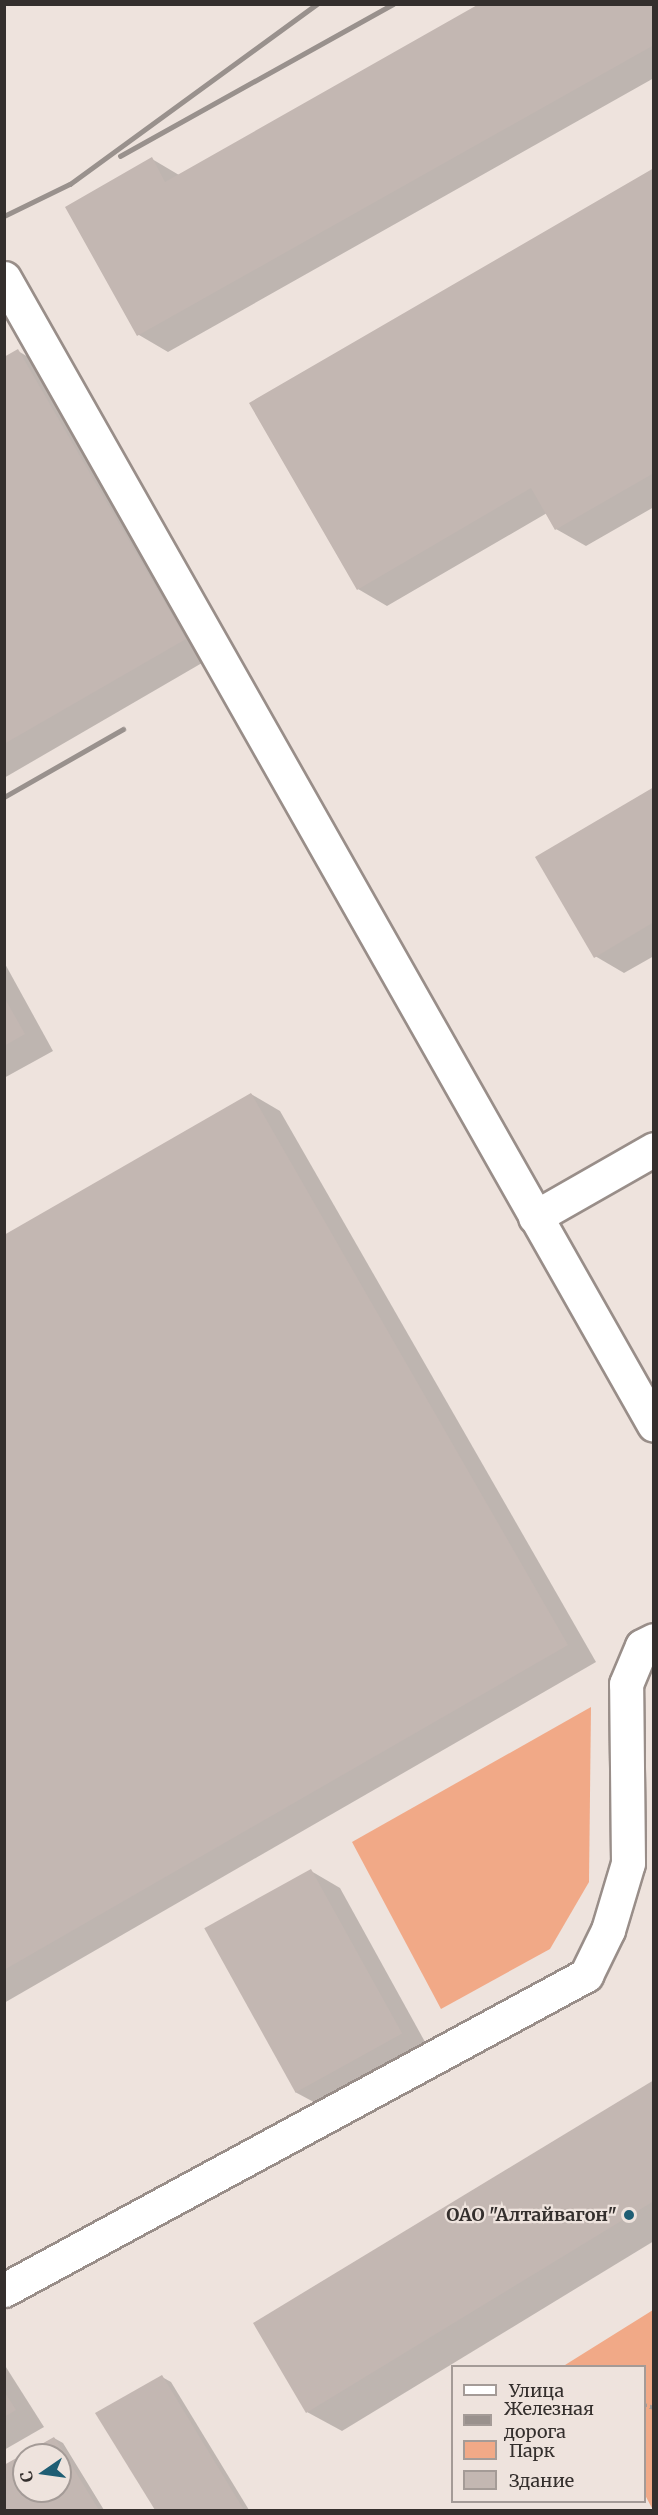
<!DOCTYPE html>
<html>
<head>
<meta charset="utf-8">
<style>
  body { margin:0 }
  #map { position:relative; width:658px; height:2515px; overflow:hidden; background:#eee3dd; font-family:Merriweather,serif }
  div>[style] { position:absolute }
  .green>* { inset:0; background:#f1a987 }
  .shadow>* { inset:0; background:#0003 }
  .building>* { inset:0; background:#c3b7b2; transform-origin:0 0 }
  .path>* { height:4px; margin-top:-2px; transform-origin:0; background:repeating-linear-gradient(90deg,#a79e9a 0 3px,transparent 0 6px) }
  .roads { filter:drop-shadow(2px 0 #998e89) drop-shadow(-2px 0 #998e89) drop-shadow(0 2px #998e89) drop-shadow(0 -2px #998e89) }
  .minor>* { height:33px; margin:-16.5px; padding:0 16.5px; transform-origin:16.5px; border-radius:16.5px; background:#fff }
  .rail>* { height:4.5px; margin:-2.25px; padding:0 2.25px; transform-origin:2.25px; border-radius:2.25px; background:#99918d }
  .dots>* { width:16px; height:16px; translate:-50% -50%; box-sizing:border-box; border:3px solid #eee3dd; border-radius:50% }
  span { translate:-50% -50%; white-space:nowrap; text-align:center; line-height:1.15; -webkit-text-stroke:4.5px #eee3dd; paint-order:stroke }
  .poi-label { font-size:18px; color:#342f2d; font-weight:700 }
  .right { translate:-100% -50%; text-align:right }
  .frame { position:absolute; inset:0; border:6px solid #342f2d; pointer-events:none }
  .legend { position:absolute; left:451px; top:2365px; width:195px; height:138px; box-sizing:border-box; background:#eee3dd; border:2px solid #a49b97; margin:0; padding:8px 10px; list-style:none; font-size:18px; color:#342f2d }
  .legend li { display:flex; align-items:center; gap:12px; height:30px }
  .legend b { width:30px; border:2px solid #a49b97 }
  .north { position:absolute; left:12px; top:2443px; width:60px; height:60px; box-sizing:border-box; background:#eee3dd; border:2px solid #a49b97; border-radius:50%; rotate:257deg; font-size:16px; font-weight:700; line-height:24px; text-align:center; color:#342f2d }
  .north::after { content:''; display:block; margin:auto; width:21px; height:27px; background:#1f5e74; clip-path:polygon(50% 0,100% 100%,50% 72%,0 100%) }
</style>
</head>
<body>
<div id="map">
  <div class="green">
    <div style="clip-path:polygon(591px 1707px,589px 1882px,550px 1949px,441px 2009px,352px 1842px)"></div>
    <div style="clip-path:polygon(653px 2310px,653px 2510px,645px 2495px,644px 2366px,565px 2365px)"></div>
  </div>
  <div class="shadow">
    <div style="clip-path:polygon(654px 4px,654px 78px,168px 352px,139px 335px,67px 207px,152px 159px,179px 175px)"></div>
    <div style="clip-path:polygon(654px 170px,654px 507px,586px 546px,556px 529px,547px 513px,387px 606px,358px 589px)"></div>
    <div style="clip-path:polygon(18px 351px,47px 368px,214px 656px,4px 778px,4px 359px)"></div>
    <div style="clip-path:polygon(654px 789px,654px 956px,624px 973px,595px 956px)"></div>
    <div style="clip-path:polygon(4px 962px,53px 1051px,4px 1078px)"></div>
    <div style="clip-path:polygon(251px 1094px,280px 1111px,596px 1662px,4px 2003px,4px 1236px)"></div>
    <div style="clip-path:polygon(311px 1871px,340px 1888px,430px 2051px,325px 2108px,295px 2092px)"></div>
    <div style="clip-path:polygon(654px 2081px,654px 2241px,342px 2431px,307px 2412px)"></div>
    <div style="clip-path:polygon(4px 2364px,44px 2427px,4px 2450px)"></div>
    <div style="clip-path:polygon(162px 2377px,171px 2382px,249px 2510px,157px 2510px,98px 2413px)"></div>
    <div style="clip-path:polygon(54px 2438px,63px 2443px,104px 2510px,4px 2510px,4px 2467px,24px 2456px,24px 2491px,60px 2491px,60px 2455px,25px 2455px)"></div>
  </div>
  <div class="building">
    <div style="clip-path:polygon(479px 4px,654px 4px,654px 45px,137px 336px,65px 207px,152px 157px,165px 182px)"></div>
    <div style="clip-path:polygon(654px 168px,654px 473px,555px 530px,531px 488px,357px 590px,249px 403px)"></div>
    <div style="clip-path:polygon(18px 349px,186px 639px,4px 744px,4px 357px)"></div>
    <div style="clip-path:polygon(654px 787px,654px 922px,594px 958px,535px 857px)"></div>
    <div style="clip-path:polygon(4px 997px,25px 1034px,4px 1046px)"></div>
    <div style="clip-path:polygon(251px 1093px,568px 1645px,4px 1970px,4px 1235px)"></div>
    <div style="left:311px;top:1869px;width:188px;height:122px;rotate:61deg"></div>
    <div style="clip-path:polygon(654px 2080px,654px 2201px,306px 2413px,253px 2323px)"></div>
    <div style="clip-path:polygon(162px 2375px,244px 2510px,155px 2510px,95px 2413px)"></div>
    <div style="clip-path:polygon(4px 2391px,16px 2410px,4px 2417px)"></div>
    <div style="clip-path:polygon(evenodd,54px 2437px,99px 2510px,4px 2510px,4px 2465px,54px 2437px,24px 2455px,60px 2455px,60px 2491px,24px 2491px,24px 2455px)"></div>
  </div>
  <div class="path">
    <div style="left:644px;top:2405px;width:10px;rotate:17deg"></div>
  </div>
  <div class="roads">
    <div class="minor">
      <div style="left:4px;top:278px;width:1318px;rotate:60.46deg"></div>
      <div style="left:535px;top:1217px;width:137px;rotate:-29.7deg"></div>
      <div style="left:4px;top:2290px;width:662px;rotate:-28.42deg"></div>
      <div style="left:586px;top:1975px;width:50px;rotate:-63.9deg"></div>
      <div style="left:608px;top:1930px;width:70px;rotate:-73.4deg"></div>
      <div style="left:628px;top:1863px;width:179px;rotate:-90.6deg"></div>
      <div style="left:626px;top:1684px;width:41px;rotate:-67.2deg"></div>
      <div style="left:642px;top:1646px;width:13px;rotate:-27deg"></div>
    </div>
  </div>
  <div class="rail">
    <div style="left:120px;top:156px;width:312px;rotate:-29.1deg"></div>
    <div style="left:4px;top:216px;width:73px;rotate:-25.9deg"></div>
    <div style="left:70px;top:184px;width:306px;rotate:-36.1deg"></div>
    <div style="left:4px;top:797px;width:137px;rotate:-29.7deg"></div>
  </div>
  <div class="dots">
    <div style="left:629px;top:2215px;background:#1f5e74"></div>
  </div>
  <div class="poi-label">
    <span class="right" style="left:617px;top:2215px">ОАО "Алтайвагон"</span>
  </div>
  <div class="frame"></div>
  <ul class="legend">
  <li><b style="height:8px;background:#fff"></b>Улица</li>
  <li><b style="height:8px;background:#99918d"></b>Железная дорога</li>
  <li><b style="height:16px;background:#f1a987"></b>Парк</li>
  <li><b style="height:16px;background:#c3b7b2"></b>Здание</li>
  </ul>
  <div class="north">С</div>
</div>
</body>
</html>
